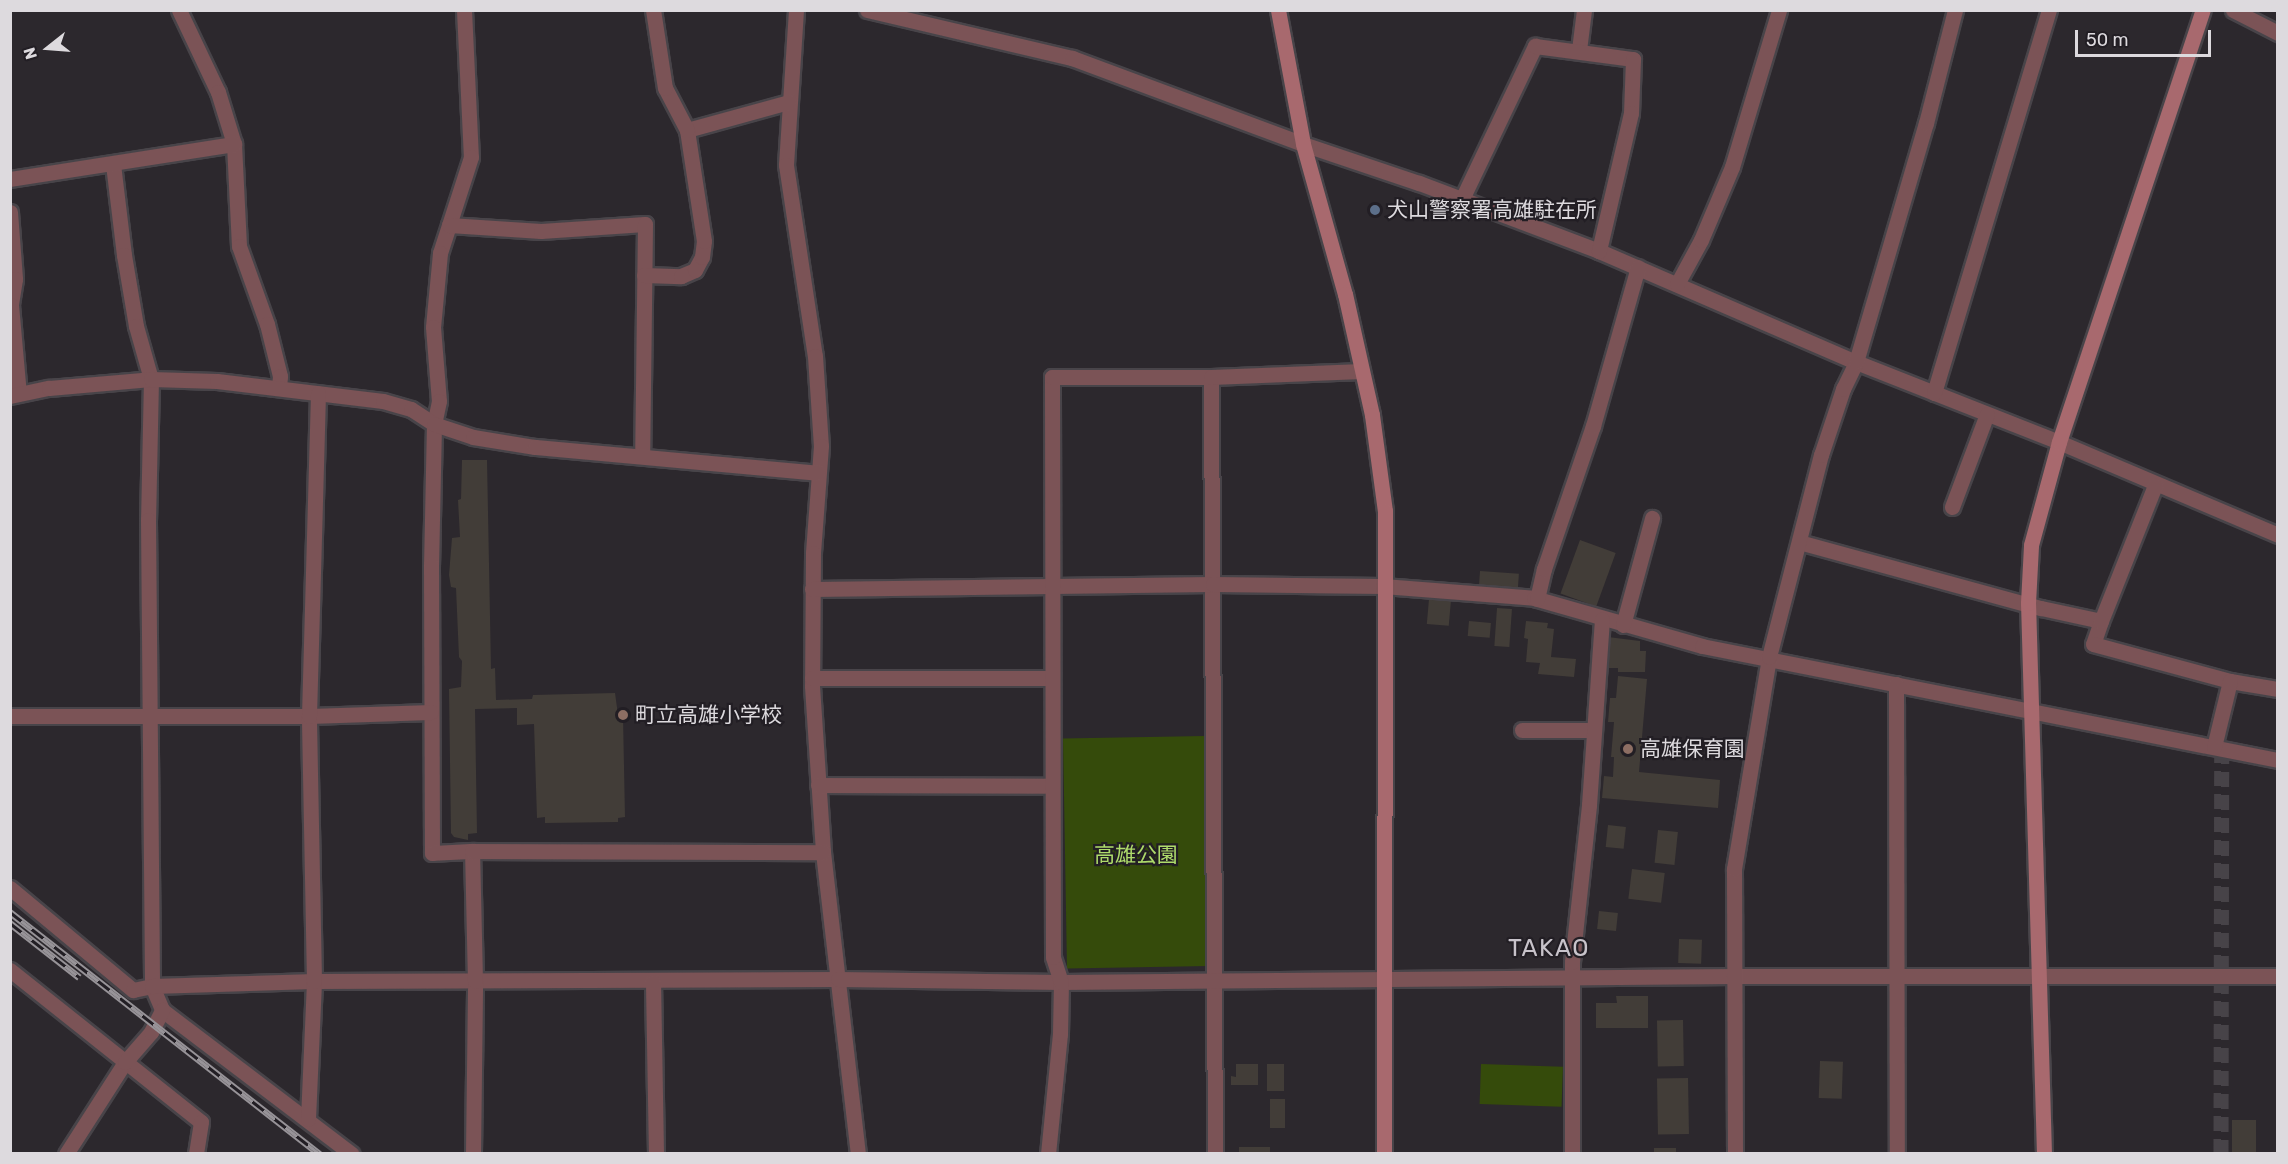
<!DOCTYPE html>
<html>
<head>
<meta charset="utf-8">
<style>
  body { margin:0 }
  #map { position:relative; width:2288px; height:1164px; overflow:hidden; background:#2c282d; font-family:Rubik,"Noto Sans JP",sans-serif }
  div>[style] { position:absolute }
  .green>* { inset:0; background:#354b0b; transform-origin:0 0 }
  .building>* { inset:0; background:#423d38; transform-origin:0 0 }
  .street-tunnel>* { height:15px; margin-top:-7.5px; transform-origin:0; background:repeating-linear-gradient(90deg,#474348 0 15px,transparent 0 23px) }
  .roads { filter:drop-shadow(2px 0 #484449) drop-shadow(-2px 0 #484449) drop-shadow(0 2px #484449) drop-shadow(0 -2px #484449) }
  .street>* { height:15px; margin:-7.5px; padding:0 7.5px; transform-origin:7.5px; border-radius:7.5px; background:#7b5356 }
  .secondary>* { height:15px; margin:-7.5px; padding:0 7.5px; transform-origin:7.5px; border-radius:7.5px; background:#a8696e }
  .rail>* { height:7px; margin-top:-3.5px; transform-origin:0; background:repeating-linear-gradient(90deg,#221e24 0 14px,#979398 0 28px); box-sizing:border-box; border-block:2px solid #979398 }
  .dots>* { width:16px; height:16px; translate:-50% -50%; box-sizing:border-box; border:3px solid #221e24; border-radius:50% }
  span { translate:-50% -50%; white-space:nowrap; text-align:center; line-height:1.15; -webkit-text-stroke:4.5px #221e24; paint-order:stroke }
  .poi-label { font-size:21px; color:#dddade }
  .left { translate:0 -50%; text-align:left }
  .park-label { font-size:21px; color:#aedb6b }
  .quarter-label { font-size:24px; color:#c8c3ca; letter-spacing:1.5px }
  .frame { position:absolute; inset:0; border:12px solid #dddade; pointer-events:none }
  .north { position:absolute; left:18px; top:18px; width:60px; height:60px; -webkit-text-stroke:4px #221e24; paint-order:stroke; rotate:253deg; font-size:16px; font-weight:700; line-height:24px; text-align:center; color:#dddade }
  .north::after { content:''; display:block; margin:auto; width:21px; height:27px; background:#dddade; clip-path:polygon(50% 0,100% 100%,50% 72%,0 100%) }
  .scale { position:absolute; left:2075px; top:30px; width:136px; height:27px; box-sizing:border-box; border:3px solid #dddade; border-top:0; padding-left:8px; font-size:18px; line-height:21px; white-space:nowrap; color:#dddade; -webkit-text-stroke:4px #221e24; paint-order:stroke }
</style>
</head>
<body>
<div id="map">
  <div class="green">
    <div style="left:1205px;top:736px;width:230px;height:142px;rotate:89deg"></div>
    <div style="left:1481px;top:1064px;width:82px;height:40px;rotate:2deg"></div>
  </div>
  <div class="building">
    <div style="clip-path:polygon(462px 460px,487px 460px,491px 669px,495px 668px,496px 700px,532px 699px,533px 695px,615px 693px,618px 715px,623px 716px,625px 817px,618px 818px,618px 822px,545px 823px,545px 817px,537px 818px,534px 724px,517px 725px,517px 708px,475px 709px,477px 833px,468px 834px,468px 840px,454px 837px,451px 833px,449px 689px,461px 687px,462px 661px,459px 657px,456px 588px,451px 587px,449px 575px,452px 538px,460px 537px,458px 500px,461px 499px)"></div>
    <div style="left:1580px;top:540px;width:38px;height:57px;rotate:20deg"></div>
    <div style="left:1480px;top:571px;width:39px;height:15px;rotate:4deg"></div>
    <div style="left:1429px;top:599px;width:22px;height:25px;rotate:5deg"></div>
    <div style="left:1497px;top:608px;width:15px;height:38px;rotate:4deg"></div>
    <div style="left:1469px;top:621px;width:22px;height:15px;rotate:5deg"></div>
    <div style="clip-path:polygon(1526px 621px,1548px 623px,1547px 628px,1554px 629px,1551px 657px,1576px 659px,1574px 677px,1538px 674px,1540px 663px,1526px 662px,1528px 639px,1524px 638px)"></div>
    <div style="clip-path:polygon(1608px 637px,1640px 641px,1640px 651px,1646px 651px,1645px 672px,1618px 672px,1618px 668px,1608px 668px)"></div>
    <div style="clip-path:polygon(1618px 676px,1647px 679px,1639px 772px,1720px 780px,1718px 808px,1602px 798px,1604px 776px,1613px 777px,1614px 757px,1611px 757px,1614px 722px,1608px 722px,1610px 698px,1616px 698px)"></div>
    <div style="left:1608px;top:825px;width:18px;height:22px;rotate:6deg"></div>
    <div style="left:1658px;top:830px;width:20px;height:33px;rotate:6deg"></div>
    <div style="left:1632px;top:869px;width:33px;height:30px;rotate:7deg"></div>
    <div style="left:1599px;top:911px;width:19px;height:18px;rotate:6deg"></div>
    <div style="left:1679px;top:939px;width:23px;height:24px;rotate:2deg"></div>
    <div style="clip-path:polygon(1616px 996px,1648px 996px,1648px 1028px,1596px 1028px,1596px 1003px,1617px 1003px)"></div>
    <div style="left:1683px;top:1020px;width:46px;height:26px;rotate:89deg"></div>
    <div style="left:1820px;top:1061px;width:23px;height:37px;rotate:2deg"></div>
    <div style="clip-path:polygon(1236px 1064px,1258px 1064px,1258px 1085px,1231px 1085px,1231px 1076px,1236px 1077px)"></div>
    <div style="left:1267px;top:1064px;width:17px;height:27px"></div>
    <div style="left:1688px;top:1078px;width:56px;height:31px;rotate:89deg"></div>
    <div style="left:1270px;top:1099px;width:15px;height:29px"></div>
    <div style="left:2232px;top:1120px;width:24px;height:34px"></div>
    <div style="left:1239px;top:1147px;width:31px;height:7px"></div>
    <div style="left:1654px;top:1148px;width:22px;height:6px"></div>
  </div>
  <div class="street-tunnel">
    <div style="left:2221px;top:1154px;width:406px;rotate:-89.9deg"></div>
  </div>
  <div class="roads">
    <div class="street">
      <div style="left:179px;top:10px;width:91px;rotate:64.6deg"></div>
      <div style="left:218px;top:92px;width:54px;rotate:72.9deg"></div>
      <div style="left:234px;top:144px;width:102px;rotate:87.2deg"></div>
      <div style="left:239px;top:246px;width:83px;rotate:70.3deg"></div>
      <div style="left:267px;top:324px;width:54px;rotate:76deg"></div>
      <div style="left:280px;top:376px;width:11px;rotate:95deg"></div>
      <div style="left:464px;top:10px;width:147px;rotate:87.3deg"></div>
      <div style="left:471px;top:157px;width:101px;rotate:107.9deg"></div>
      <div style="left:440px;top:253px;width:74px;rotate:95.4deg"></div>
      <div style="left:433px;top:327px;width:74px;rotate:85.4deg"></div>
      <div style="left:439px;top:401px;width:24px;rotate:102deg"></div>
      <div style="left:434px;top:424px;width:141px;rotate:91.2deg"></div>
      <div style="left:431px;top:565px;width:288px;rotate:89.8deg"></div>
      <div style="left:432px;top:853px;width:40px;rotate:-2.9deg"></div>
      <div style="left:796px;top:10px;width:155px;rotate:93.7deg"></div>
      <div style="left:786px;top:165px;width:193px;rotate:81.4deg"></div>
      <div style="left:815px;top:356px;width:90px;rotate:86.2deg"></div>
      <div style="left:821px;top:446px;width:107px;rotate:94.3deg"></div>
      <div style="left:813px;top:553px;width:133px;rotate:90.4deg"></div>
      <div style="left:812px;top:686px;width:166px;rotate:86.2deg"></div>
      <div style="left:823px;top:852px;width:304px;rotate:83.4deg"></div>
      <div style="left:867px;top:10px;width:211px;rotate:13.2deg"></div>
      <div style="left:1072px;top:58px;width:246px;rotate:20.4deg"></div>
      <div style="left:1303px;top:144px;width:122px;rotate:18.6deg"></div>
      <div style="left:1419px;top:183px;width:192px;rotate:20.7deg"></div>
      <div style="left:1599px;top:251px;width:280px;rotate:23.4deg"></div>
      <div style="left:1856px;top:362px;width:218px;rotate:21.5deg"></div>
      <div style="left:2059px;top:442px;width:238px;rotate:23deg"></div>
      <div style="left:2233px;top:10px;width:51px;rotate:27.1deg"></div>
      <div style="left:1579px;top:50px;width:40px;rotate:-82.9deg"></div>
      <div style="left:687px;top:130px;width:106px;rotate:-15.4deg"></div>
      <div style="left:113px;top:164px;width:92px;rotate:83.1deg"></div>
      <div style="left:124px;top:255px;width:72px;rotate:80.4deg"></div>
      <div style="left:136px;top:326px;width:55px;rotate:74.2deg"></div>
      <div style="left:151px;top:379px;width:141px;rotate:91.2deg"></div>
      <div style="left:148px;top:520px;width:466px;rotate:89.5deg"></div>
      <div style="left:152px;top:986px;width:26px;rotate:67deg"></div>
      <div style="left:162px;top:1010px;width:238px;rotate:37.2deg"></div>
      <div style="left:10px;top:179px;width:227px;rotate:-8.9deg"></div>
      <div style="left:1462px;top:199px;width:170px;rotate:-64.5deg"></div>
      <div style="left:1535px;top:46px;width:99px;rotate:7.6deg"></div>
      <div style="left:1633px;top:59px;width:54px;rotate:92.1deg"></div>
      <div style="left:1631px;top:113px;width:142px;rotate:103.1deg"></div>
      <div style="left:10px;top:212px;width:67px;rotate:85.7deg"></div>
      <div style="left:15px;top:279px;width:26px;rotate:99deg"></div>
      <div style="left:11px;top:305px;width:89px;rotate:84.9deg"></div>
      <div style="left:449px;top:225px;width:92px;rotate:3.7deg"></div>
      <div style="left:541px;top:231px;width:104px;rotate:-3.9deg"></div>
      <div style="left:645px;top:224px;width:231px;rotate:90.7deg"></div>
      <div style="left:644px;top:275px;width:37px;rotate:2deg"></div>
      <div style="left:681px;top:276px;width:15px;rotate:-23deg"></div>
      <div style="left:695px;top:270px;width:15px;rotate:-62deg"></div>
      <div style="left:702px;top:257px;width:16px;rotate:-83deg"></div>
      <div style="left:704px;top:241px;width:112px;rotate:-98.7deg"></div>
      <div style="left:687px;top:130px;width:47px;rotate:-117.6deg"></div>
      <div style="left:665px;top:88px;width:79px;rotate:-98.7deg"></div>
      <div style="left:1677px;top:284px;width:50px;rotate:-61.4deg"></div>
      <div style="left:1701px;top:240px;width:79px;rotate:-67deg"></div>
      <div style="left:1732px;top:167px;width:164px;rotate:-73.3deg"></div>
      <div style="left:1211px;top:377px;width:777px;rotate:89.71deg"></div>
      <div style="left:1934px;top:393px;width:400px;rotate:-73.3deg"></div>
      <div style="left:10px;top:396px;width:40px;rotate:-12deg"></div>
      <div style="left:49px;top:388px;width:102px;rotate:-5deg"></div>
      <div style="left:151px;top:379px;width:66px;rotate:1.7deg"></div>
      <div style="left:217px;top:381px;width:167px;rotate:6.9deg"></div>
      <div style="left:383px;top:401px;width:29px;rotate:16deg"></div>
      <div style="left:411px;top:409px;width:27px;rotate:33deg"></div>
      <div style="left:434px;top:424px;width:41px;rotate:18.4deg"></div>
      <div style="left:473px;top:437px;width:63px;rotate:9.2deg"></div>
      <div style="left:535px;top:447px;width:284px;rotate:5.2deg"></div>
      <div style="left:1952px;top:507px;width:99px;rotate:-69.4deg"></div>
      <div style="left:1799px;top:542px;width:251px;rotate:15.3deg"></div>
      <div style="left:2041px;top:608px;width:61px;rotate:12.2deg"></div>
      <div style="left:2101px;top:621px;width:24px;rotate:109deg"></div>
      <div style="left:2093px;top:644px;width:142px;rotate:15.1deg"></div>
      <div style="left:2230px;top:681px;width:49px;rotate:9.5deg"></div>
      <div style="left:812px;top:589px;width:401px;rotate:-0.7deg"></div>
      <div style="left:1213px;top:584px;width:170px;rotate:0.7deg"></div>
      <div style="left:1383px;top:586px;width:151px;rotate:4.5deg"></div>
      <div style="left:1534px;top:598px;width:175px;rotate:15.9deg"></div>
      <div style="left:1702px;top:646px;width:587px;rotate:11.2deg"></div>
      <div style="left:1537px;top:599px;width:31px;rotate:-77deg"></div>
      <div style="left:1544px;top:569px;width:151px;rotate:-71.1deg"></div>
      <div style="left:1593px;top:426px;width:165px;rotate:-74.2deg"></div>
      <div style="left:2101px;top:621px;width:146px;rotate:-68.3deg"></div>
      <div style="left:1623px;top:625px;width:111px;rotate:-74.8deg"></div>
      <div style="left:812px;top:678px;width:240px"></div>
      <div style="left:1896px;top:684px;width:470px;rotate:89.9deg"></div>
      <div style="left:10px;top:716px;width:299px"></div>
      <div style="left:309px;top:716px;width:122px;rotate:-1.9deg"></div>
      <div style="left:1522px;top:730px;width:72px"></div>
      <div style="left:2214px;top:747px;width:68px;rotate:-76.4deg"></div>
      <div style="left:818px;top:785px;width:234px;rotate:0.2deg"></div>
      <div style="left:10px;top:888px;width:160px;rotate:39.7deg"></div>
      <div style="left:133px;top:990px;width:19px;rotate:-12deg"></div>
      <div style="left:152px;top:986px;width:162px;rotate:-1.8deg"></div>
      <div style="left:314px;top:981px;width:524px;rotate:-0.22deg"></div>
      <div style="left:838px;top:979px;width:223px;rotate:0.8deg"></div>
      <div style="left:1061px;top:982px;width:673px;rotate:-0.51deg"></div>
      <div style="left:1734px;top:976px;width:544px"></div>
      <div style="left:10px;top:970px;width:244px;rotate:38.5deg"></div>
      <div style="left:201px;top:1122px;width:32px;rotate:99deg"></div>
      <div style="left:653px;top:982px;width:172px;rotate:89deg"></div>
      <div style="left:308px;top:1119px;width:138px;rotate:-87.5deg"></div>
      <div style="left:314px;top:981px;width:265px;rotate:-91.1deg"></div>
      <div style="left:309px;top:716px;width:323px;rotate:-88.4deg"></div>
      <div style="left:66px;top:1154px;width:109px;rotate:-57.3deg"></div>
      <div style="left:125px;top:1062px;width:40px;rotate:-49deg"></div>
      <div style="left:151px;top:1032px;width:25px;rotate:-63deg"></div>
      <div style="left:473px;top:1154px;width:173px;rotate:-89.3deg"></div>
      <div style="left:475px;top:981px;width:130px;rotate:-91.3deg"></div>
      <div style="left:472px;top:851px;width:351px;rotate:0.2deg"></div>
      <div style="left:1048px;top:1154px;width:121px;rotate:-84.3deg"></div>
      <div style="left:1060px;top:1034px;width:52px;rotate:-88.9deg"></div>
      <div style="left:1061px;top:982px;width:26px;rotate:-108deg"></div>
      <div style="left:1053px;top:957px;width:580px;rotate:-90.1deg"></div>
      <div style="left:1052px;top:377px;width:159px"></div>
      <div style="left:1211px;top:377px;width:151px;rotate:-2.3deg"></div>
      <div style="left:1572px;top:1154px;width:192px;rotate:-90deg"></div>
      <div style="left:1572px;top:962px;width:158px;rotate:-83.8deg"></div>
      <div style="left:1589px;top:805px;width:186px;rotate:-86deg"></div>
      <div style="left:1735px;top:1154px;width:285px;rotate:-90.2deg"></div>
      <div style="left:1734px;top:869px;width:215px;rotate:-80.6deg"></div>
      <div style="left:1769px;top:657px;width:209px;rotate:-75.6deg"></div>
      <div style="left:1821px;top:455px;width:70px;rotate:-71.6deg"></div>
      <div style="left:1843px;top:389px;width:30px;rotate:-64deg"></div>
      <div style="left:1856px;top:362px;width:249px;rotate:-73.7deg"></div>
      <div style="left:1926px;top:123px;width:117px;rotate:-75.6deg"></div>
    </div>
    <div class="secondary">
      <div style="left:1278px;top:10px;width:136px;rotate:79.4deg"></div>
      <div style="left:1303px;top:144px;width:156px;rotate:74.4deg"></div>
      <div style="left:1345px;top:294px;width:124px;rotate:77.4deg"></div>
      <div style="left:1372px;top:415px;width:97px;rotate:82.3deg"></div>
      <div style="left:1385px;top:511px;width:643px;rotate:90.09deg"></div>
      <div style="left:2044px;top:1154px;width:551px;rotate:-91.66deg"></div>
      <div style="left:2028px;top:603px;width:58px;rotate:-87deg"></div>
      <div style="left:2031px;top:545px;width:107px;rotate:-74.8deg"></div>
      <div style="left:2059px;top:442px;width:455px;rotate:-71.6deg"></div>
    </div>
  </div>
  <div class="rail">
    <div style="left:10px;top:912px;width:393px;rotate:38deg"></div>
    <div style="left:10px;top:923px;width:88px;rotate:38deg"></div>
  </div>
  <div class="dots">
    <div style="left:1375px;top:210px;background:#5c6f8a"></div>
    <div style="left:623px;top:715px;background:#8d6e63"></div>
    <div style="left:1628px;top:749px;background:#8d6e63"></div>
  </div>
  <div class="poi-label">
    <span class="left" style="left:1387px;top:210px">犬山警察署高雄駐在所</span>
    <span class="left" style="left:635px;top:715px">町立高雄小学校</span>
    <span class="left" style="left:1640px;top:749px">高雄保育園</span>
  </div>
  <div class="park-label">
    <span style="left:1136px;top:855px">高雄公園</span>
  </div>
  <div class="quarter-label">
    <span style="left:1549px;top:949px">TAKAO</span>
  </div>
  <div class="frame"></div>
  <div class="north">N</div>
  <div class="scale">50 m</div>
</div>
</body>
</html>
